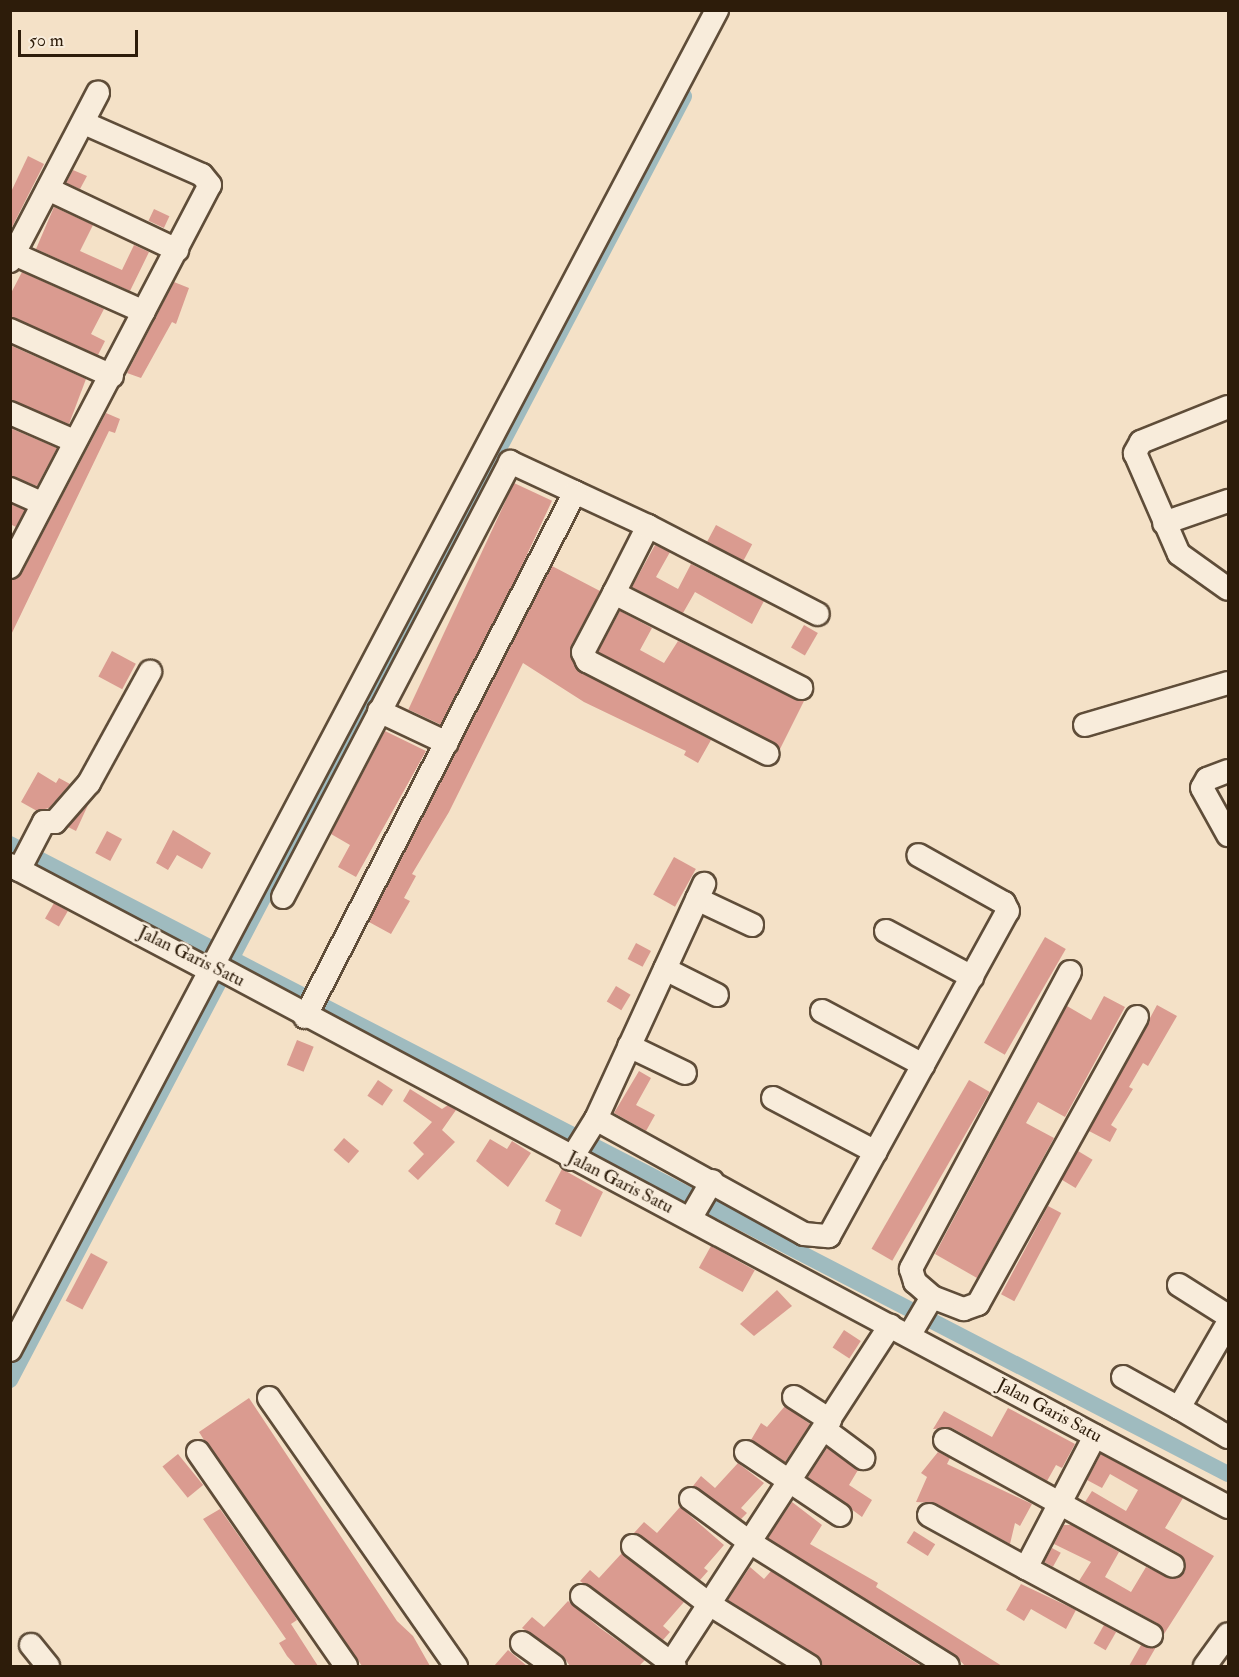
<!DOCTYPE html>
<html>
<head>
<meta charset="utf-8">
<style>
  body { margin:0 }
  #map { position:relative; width:1239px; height:1677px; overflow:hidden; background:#f4e1c7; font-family:"IM FELL Double Pica",serif }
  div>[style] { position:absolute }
  .canal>* { height:16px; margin:-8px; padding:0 8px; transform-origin:8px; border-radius:8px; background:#9fbbbf }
  .building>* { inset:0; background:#da9b90; transform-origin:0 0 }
  .roads { filter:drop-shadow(2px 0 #5f4d39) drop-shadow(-2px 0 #5f4d39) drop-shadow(0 2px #5f4d39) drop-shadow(0 -2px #5f4d39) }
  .minor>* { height:22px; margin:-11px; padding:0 11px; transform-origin:11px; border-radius:11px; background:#f8ecdb }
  span { translate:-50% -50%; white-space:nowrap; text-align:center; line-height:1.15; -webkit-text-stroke:5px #f8ecdb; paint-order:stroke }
  .street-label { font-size:18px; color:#2d1c0a }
  .frame { position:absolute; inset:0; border:12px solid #2d1c0a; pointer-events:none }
  .scale { position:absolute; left:18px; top:30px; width:120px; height:27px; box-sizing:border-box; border:3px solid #2d1c0a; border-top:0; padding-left:8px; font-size:18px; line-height:21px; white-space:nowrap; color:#2d1c0a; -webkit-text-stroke:4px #f8ecdb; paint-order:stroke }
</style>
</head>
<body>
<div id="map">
  <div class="canal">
    <div style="left:10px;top:844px;width:1371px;rotate:27.35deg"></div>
    <div style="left:10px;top:1380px;width:1450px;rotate:-62.3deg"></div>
  </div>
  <div class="building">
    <div style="clip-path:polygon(28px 156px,44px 164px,10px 231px,10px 194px)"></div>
    <div style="clip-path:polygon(73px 170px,87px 176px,80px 189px,66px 183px)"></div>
    <div style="clip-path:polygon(54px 207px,93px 225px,80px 251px,122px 270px,134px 245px,149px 252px,130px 291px,36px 249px)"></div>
    <div style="left:154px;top:209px;width:17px;height:13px;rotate:25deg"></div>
    <div style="clip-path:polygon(22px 272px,104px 309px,91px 334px,105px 341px,98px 355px,10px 317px,10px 295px)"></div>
    <div style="clip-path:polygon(174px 282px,189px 288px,176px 324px,172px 322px,141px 378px,127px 373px)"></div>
    <div style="clip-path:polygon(12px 346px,86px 379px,69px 424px,10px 400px)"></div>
    <div style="clip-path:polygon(106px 413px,120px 419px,115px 433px,109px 431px,10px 637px,10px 580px,22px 573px)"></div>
    <div style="clip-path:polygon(10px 428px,57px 448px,37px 486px,10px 476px)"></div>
    <div style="left:514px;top:483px;width:42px;height:250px;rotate:25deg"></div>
    <div style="clip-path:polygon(10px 504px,25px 510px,16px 527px,10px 524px)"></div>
    <div style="left:716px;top:525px;width:41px;height:19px;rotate:28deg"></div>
    <div style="clip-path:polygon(655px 545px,670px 552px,656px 577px,678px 589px,691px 564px,764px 601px,752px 624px,695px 592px,683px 613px,632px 587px)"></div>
    <div style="clip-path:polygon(552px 566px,600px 591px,571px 646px,575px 667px,711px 740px,698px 763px,684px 755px,686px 751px,584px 702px,523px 663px,449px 812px,412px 874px,416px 876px,404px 898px,410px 901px,391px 934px,369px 922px)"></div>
    <div style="clip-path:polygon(620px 611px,652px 628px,640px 650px,664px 663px,678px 641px,804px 701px,780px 749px,598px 652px)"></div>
    <div style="left:804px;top:625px;width:16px;height:26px;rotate:30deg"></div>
    <div style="left:112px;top:651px;width:27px;height:29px;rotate:28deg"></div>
    <div style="clip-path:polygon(385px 731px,426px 751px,356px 877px,338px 867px,350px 845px,331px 834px)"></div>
    <div style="clip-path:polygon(38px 772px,56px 783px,59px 778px,70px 784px,49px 808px,37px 811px,21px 802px)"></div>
    <div style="clip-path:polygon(88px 805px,76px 831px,68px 827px)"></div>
    <div style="clip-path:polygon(173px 830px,211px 853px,202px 869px,177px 855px,168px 870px,156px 863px)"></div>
    <div style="left:107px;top:831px;width:17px;height:25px;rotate:28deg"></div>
    <div style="left:674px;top:857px;width:25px;height:43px;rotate:29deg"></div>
    <div style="left:54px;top:903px;width:16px;height:18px;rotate:30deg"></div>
    <div style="left:1045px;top:937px;width:24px;height:122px;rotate:30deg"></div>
    <div style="left:636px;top:943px;width:17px;height:18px;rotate:28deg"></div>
    <div style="left:616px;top:986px;width:17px;height:18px;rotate:31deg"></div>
    <div style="clip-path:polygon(1104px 996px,1125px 1007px,1065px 1117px,1038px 1102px,1026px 1123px,1054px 1138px,977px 1278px,935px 1254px,1067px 1006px,1091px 1020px)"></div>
    <div style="clip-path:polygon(1157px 1005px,1177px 1016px,1148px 1066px,1143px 1063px,1129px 1087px,1133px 1089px,1111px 1125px,1117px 1129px,1110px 1142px,1089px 1131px)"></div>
    <div style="left:297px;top:1040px;width:18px;height:27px;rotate:22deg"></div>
    <div style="clip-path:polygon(639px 1071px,651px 1078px,636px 1105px,655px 1115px,646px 1131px,614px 1113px)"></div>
    <div style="left:378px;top:1080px;width:18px;height:19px;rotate:34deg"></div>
    <div style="left:969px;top:1080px;width:24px;height:195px;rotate:30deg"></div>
    <div style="clip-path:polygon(410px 1089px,442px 1109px,448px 1105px,456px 1110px,442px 1130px,455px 1142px,418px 1180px,408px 1171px,424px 1154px,413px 1143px,432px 1122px,403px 1101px)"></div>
    <div style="left:344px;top:1138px;width:20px;height:16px;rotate:41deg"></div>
    <div style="clip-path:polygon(490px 1139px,507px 1149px,512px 1141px,531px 1153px,508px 1187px,476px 1161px)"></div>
    <div style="left:1078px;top:1151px;width:17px;height:33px;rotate:31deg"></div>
    <div style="clip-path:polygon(562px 1169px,603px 1192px,581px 1237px,555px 1224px,561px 1210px,545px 1201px)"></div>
    <div style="left:1048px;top:1206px;width:15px;height:100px;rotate:28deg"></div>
    <div style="left:711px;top:1246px;width:50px;height:25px;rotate:29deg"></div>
    <div style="left:91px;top:1253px;width:19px;height:54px;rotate:28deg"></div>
    <div style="clip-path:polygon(777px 1290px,792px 1306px,754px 1336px,740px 1324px)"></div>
    <div style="left:844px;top:1330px;width:20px;height:21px;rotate:33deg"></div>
    <div style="clip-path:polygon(249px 1398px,397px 1621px,413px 1636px,430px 1666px,362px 1666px,204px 1440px,199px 1432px)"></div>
    <div style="clip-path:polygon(785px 1406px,810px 1424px,785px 1462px,751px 1440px,761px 1423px,767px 1427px)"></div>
    <div style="clip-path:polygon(1008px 1408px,1075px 1444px,1062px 1468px,1056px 1465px,1047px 1481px,952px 1428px,933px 1429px,944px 1411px,992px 1437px)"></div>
    <div style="clip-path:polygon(827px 1448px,858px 1470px,849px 1485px,872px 1500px,862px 1517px,808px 1477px)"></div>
    <div style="clip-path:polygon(938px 1452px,950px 1458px,947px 1464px,1032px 1504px,1020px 1526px,1015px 1523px,1010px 1544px,935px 1503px,916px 1502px,927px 1477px,921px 1473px)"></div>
    <div style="left:178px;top:1454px;width:40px;height:20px;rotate:51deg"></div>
    <div style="clip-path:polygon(1101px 1454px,1183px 1498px,1165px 1528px,1214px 1556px,1164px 1634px,1157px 1623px,1079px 1581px,1091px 1562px,1054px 1544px,1064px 1525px,1072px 1525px,1119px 1552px,1105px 1577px,1131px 1592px,1146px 1567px,1173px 1579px,1185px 1572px,1180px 1554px,1085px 1502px,1092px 1491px,1126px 1511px,1138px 1490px,1110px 1474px,1102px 1488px,1087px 1480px)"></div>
    <div style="clip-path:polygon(738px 1463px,764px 1483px,741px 1508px,747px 1513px,741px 1519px,693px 1486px,701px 1476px,715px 1488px)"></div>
    <div style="clip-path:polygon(792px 1502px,822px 1525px,810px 1544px,878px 1583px,876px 1587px,1002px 1666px,965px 1666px,955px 1655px,768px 1538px)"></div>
    <div style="clip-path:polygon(680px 1507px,724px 1545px,704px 1568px,708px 1571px,700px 1580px,634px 1533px,644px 1522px,657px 1533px)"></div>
    <div style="clip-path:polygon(220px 1509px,293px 1613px,297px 1620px,291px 1624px,318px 1666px,296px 1666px,287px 1656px,279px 1643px,286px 1639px,203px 1519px)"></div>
    <div style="left:914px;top:1531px;width:25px;height:14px;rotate:32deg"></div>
    <div style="left:1052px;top:1548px;width:10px;height:16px;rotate:29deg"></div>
    <div style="clip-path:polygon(622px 1553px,684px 1602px,663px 1626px,670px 1632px,663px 1640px,580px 1581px,590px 1570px,599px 1578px)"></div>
    <div style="clip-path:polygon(750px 1567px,764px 1579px,771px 1571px,921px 1666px,822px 1666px,816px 1655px,728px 1600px)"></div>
    <div style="clip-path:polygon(1021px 1584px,1076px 1610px,1066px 1629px,1031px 1609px,1024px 1621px,1006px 1610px)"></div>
    <div style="clip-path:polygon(568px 1601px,600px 1628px,645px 1660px,639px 1666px,570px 1666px,562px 1655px,522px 1628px,532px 1617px,544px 1627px)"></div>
    <div style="left:1104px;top:1625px;width:14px;height:21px;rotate:30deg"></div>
    <div style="clip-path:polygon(1141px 1645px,1156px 1647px,1145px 1666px,1129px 1666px)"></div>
    <div style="clip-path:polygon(508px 1650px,527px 1666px,494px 1666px)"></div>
  </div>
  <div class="roads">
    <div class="minor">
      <div style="left:48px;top:189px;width:143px;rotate:25.3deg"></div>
      <div style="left:14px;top:254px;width:142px;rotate:24deg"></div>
      <div style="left:10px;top:261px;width:190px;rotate:-62.4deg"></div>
      <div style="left:10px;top:330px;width:112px;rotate:24.3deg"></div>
      <div style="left:1228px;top:407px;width:94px;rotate:158.1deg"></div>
      <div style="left:1141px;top:442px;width:13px;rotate:119deg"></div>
      <div style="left:1135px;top:453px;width:110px;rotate:66.5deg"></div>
      <div style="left:1179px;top:554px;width:60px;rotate:35.5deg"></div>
      <div style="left:10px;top:413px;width:70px;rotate:23.6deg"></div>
      <div style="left:10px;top:489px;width:35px;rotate:24deg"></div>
      <div style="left:1164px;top:523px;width:68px;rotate:-19deg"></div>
      <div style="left:648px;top:526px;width:75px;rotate:116.9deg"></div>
      <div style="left:614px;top:593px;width:210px;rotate:26.9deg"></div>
      <div style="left:10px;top:567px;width:431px;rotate:-62.4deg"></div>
      <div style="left:210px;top:185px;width:13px;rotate:-129deg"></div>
      <div style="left:202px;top:175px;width:129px;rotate:-156.2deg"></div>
      <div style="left:614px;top:593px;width:67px;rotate:117.7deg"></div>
      <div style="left:583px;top:652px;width:10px;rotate:66deg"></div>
      <div style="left:587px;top:661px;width:203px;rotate:27.2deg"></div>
      <div style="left:379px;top:711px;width:75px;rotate:25.2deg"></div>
      <div style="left:1085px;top:725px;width:149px;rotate:-16.4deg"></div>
      <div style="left:1228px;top:771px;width:22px;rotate:159deg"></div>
      <div style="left:1207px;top:779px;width:10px;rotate:119deg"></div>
      <div style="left:1202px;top:788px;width:54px;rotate:61deg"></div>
      <div style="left:10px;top:865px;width:225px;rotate:27.8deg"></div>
      <div style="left:209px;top:970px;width:12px;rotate:-5deg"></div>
      <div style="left:221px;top:969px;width:1142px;rotate:28.11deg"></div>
      <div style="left:19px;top:870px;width:54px;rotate:-62.5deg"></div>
      <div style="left:44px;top:822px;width:11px"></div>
      <div style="left:55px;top:822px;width:52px;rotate:-48.9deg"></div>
      <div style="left:89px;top:783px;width:127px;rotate:-61.2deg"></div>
      <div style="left:283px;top:897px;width:491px;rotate:-62.4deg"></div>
      <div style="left:510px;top:462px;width:152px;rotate:24.9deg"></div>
      <div style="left:648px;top:526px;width:191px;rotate:27.4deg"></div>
      <div style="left:697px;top:899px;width:61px;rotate:25.3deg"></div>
      <div style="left:886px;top:931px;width:98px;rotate:28.1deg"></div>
      <div style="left:665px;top:969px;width:58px;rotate:26.6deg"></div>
      <div style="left:1070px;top:972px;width:337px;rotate:118.2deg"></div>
      <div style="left:911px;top:1269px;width:14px;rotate:73deg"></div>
      <div style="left:915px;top:1282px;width:23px;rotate:41deg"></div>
      <div style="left:932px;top:1297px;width:34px;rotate:21deg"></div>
      <div style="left:964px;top:1309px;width:15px;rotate:-20deg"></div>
      <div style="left:978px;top:1304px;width:328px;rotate:-61deg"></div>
      <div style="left:822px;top:1011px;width:115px;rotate:28.1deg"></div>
      <div style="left:305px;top:1017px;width:590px;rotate:-62.78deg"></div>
      <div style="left:629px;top:1046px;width:62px;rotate:25.7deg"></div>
      <div style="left:773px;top:1098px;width:116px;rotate:27.7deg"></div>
      <div style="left:596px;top:1119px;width:238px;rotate:28.9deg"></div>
      <div style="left:804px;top:1234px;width:25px;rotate:5deg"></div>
      <div style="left:829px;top:1236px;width:371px;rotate:-61.2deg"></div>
      <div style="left:1008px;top:911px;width:9px;rotate:-117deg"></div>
      <div style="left:1004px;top:903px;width:98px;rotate:-150.8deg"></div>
      <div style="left:571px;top:1159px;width:47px;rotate:-58deg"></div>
      <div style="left:596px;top:1119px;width:259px;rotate:-65.3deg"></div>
      <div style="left:690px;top:1219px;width:44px;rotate:-59.9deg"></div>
      <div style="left:1179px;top:1285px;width:58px;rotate:32.3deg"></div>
      <div style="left:1228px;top:1323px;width:98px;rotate:120deg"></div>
      <div style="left:1179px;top:1408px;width:57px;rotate:30.6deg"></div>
      <div style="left:909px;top:1336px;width:45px;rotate:-59.5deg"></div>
      <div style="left:10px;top:1350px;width:1515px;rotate:-62.18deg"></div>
      <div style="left:1123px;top:1377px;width:64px;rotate:29deg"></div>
      <div style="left:794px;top:1397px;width:43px;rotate:32.6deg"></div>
      <div style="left:269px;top:1398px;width:327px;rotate:55.1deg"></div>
      <div style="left:824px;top:1429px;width:49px;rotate:36.6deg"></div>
      <div style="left:1095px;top:1436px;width:149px;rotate:117.6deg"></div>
      <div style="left:1026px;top:1568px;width:142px;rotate:28.2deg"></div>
      <div style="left:945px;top:1440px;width:260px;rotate:28.9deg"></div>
      <div style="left:198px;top:1452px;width:260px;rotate:55.3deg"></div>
      <div style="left:746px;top:1452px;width:113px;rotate:33.8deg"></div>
      <div style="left:691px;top:1499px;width:74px;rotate:36.3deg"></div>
      <div style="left:751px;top:1543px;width:232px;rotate:32deg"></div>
      <div style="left:929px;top:1515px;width:111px;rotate:28.7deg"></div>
      <div style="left:633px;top:1546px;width:96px;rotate:37.3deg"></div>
      <div style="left:709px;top:1604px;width:118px;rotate:31.8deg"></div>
      <div style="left:582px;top:1596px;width:116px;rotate:37deg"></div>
      <div style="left:522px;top:1643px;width:39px;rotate:36deg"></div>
      <div style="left:31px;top:1645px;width:27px;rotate:51deg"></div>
      <div style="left:669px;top:1666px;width:406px;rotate:-57deg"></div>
      <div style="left:1205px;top:1666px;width:39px;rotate:-54deg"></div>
    </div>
  </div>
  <div class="street-label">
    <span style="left:191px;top:957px;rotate:26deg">Jalan Garis Satu</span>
    <span style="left:620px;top:1183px;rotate:27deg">Jalan Garis Satu</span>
    <span style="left:1049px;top:1411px;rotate:28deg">Jalan Garis Satu</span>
  </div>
  <div class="frame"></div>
  <div class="scale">50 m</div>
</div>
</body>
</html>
